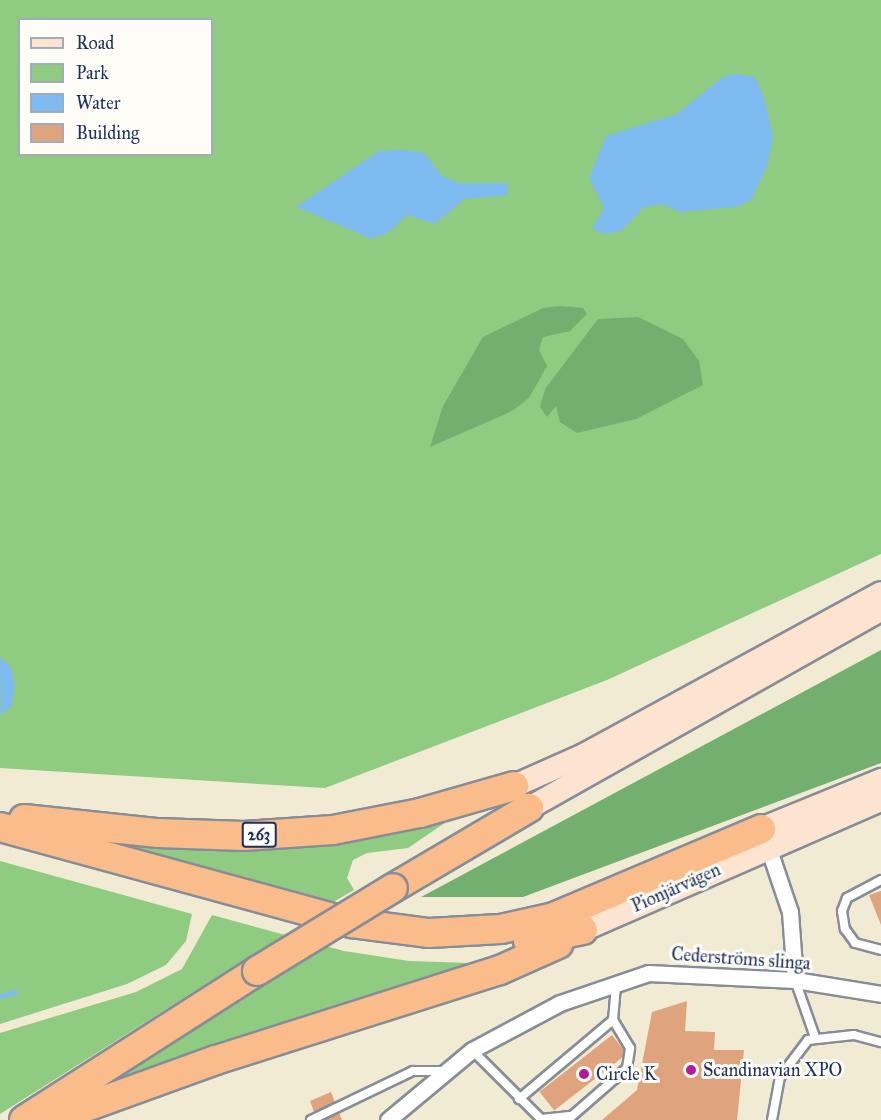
<!DOCTYPE html>
<html>
<head>
<meta charset="utf-8">
<style>
  body { margin:0 }
  #map { position:relative; width:881px; height:1120px; overflow:hidden; background:#f0ebd2; font-family:"IM FELL Great Primer",serif }
  div>[style] { position:absolute }
  .green>* { inset:0; background:#8fcb81 }
  .forest>* { inset:0; background:#73af6f }
  .water>* { inset:0; background:#7ebbf1 }
  .stream>* { height:5px; margin:-2.5px; padding:0 2.5px; transform-origin:2.5px; border-radius:2.5px; background:#7ebbf1 }
  .building>* { inset:0; background:#dfa47e; transform-origin:0 0 }
  .roads { filter:drop-shadow(2px 0 #868d98) drop-shadow(-2px 0 #868d98) drop-shadow(0 2px #868d98) drop-shadow(0 -2px #868d98) }
  .lane>* { height:8px; margin:-4px; padding:0 4px; transform-origin:4px; border-radius:4px; background:#fff }
  .street>* { height:15px; margin:-7.5px; padding:0 7.5px; transform-origin:7.5px; border-radius:7.5px; background:#fff }
  .secondary>* { height:22px; margin:-11px; padding:0 11px; transform-origin:11px; border-radius:11px; background:#fde4d0 }
  .highway>* { height:28px; margin:-14px; padding:0 14px; transform-origin:14px; border-radius:14px; background:#f9bc8a }
  .bridges { filter:drop-shadow(2px 0 #868d98) drop-shadow(-2px 0 #868d98) drop-shadow(0 2px #868d98) drop-shadow(0 -2px #868d98) }
  .highway-bridge>* { height:28px; margin:-14px; padding:0 14px; transform-origin:14px; border-radius:14px; background:#f9bc8a }
  .dots>* { width:16px; height:16px; translate:-50% -50%; box-sizing:border-box; border:3px solid #fdfcf7; border-radius:50% }
  span { translate:-50% -50%; white-space:nowrap; text-align:center; line-height:1.15; -webkit-text-stroke:6px #fdfcf7; paint-order:stroke }
  .shield-label span { padding:2px 4px; background:#fdfcf7; border:2px solid; border-radius:4px; -webkit-text-stroke-width:0 }
  .shield-label { font-size:16px; color:#1b2f5e; font-weight:700 }
  .street-label { font-size:18px; color:#1b2f5e }
  .poi-label { font-size:18px; color:#1b2f5e }
  .left { translate:0 -50%; text-align:left }
  .legend { position:absolute; left:18px; top:18px; width:195px; height:138px; box-sizing:border-box; background:#fdfcf7; border:2px solid #a3aaba; margin:0; padding:8px 10px; list-style:none; font-size:18px; color:#1b2f5e }
  .legend li { display:flex; align-items:center; gap:12px; height:30px }
  .legend b { width:30px; border:2px solid #a3aaba }
</style>
</head>
<body>
<div id="map">
  <div class="green">
    <div style="clip-path:polygon(evenodd,0 0,881px 0,881px 554px,607px 680px,325px 788px,0 768px,0 0,20px 20px,212px 20px,212px 154px,20px 154px,20px 20px)"></div>
    <div style="clip-path:polygon(458px 814px,408px 848px,367px 853px,353px 860px,347px 878px,354px 890px,323px 908px,65px 833px)"></div>
    <div style="clip-path:polygon(0 861px,192px 914px,186px 941px,166px 965px,127px 984px,0 1024px)"></div>
    <div style="clip-path:polygon(212px 915px,344px 951px,409px 961px,469px 963px,115px 1080px,259px 981px,236px 965px,0 1114px,0 1033px,136px 992px,182px 969px)"></div>
  </div>
  <div class="forest">
    <div style="clip-path:polygon(560px 306px,583px 308px,587px 314px,570px 331px,543px 337px,539px 350px,547px 366px,529px 398px,512px 411px,430px 447px,443px 406px,483px 337px,543px 308px)"></div>
    <div style="clip-path:polygon(638px 317px,683px 339px,699px 361px,703px 385px,636px 419px,577px 433px,560px 422px,556px 406px,547px 417px,540px 407px,545px 389px,598px 319px)"></div>
    <div style="clip-path:polygon(881px 650px,881px 763px,523px 897px,421px 897px)"></div>
  </div>
  <div class="water">
    <div style="clip-path:polygon(737px 74px,755px 77px,764px 98px,773px 137px,767px 166px,751px 200px,736px 207px,680px 212px,661px 204px,643px 208px,621px 231px,604px 234px,592px 229px,604px 208px,589px 178px,606px 136px,677px 114px,724px 76px)"></div>
    <div style="clip-path:polygon(405px 150px,424px 153px,441px 175px,457px 183px,507px 183px,508px 195px,464px 199px,435px 224px,407px 215px,389px 232px,372px 239px,296px 207px,379px 151px)"></div>
    <div style="clip-path:polygon(0 657px,10px 666px,15px 685px,11px 707px,1px 715px)"></div>
  </div>
  <div class="stream">
    <div style="left:0;top:996px;width:16px;rotate:-15deg"></div>
  </div>
  <div class="building">
    <div style="clip-path:polygon(881px 891px,881px 925px,869px 895px)"></div>
    <div style="clip-path:polygon(687px 1001px,685px 1031px,715px 1032px,714px 1050px,744px 1050px,737px 1120px,602px 1120px,637px 1090px,652px 1012px)"></div>
    <div style="left:612px;top:1035px;width:24px;height:92px;rotate:52deg"></div>
    <div style="clip-path:polygon(331px 1092px,342px 1120px,317px 1120px,310px 1101px)"></div>
  </div>
  <div class="roads">
    <div class="lane">
      <div style="left:881px;top:880px;width:38px;rotate:152deg"></div>
      <div style="left:847px;top:898px;width:14px;rotate:111deg"></div>
      <div style="left:842px;top:911px;width:18px;rotate:81deg"></div>
      <div style="left:845px;top:929px;width:17px;rotate:54deg"></div>
      <div style="left:855px;top:943px;width:27px;rotate:15deg"></div>
      <div style="left:795px;top:980px;width:60px;rotate:70.7deg"></div>
      <div style="left:472px;top:1050px;width:98px;rotate:45deg"></div>
      <div style="left:541px;top:1119px;width:31px;rotate:-6deg"></div>
      <div style="left:572px;top:1116px;width:73px;rotate:-41.1deg"></div>
      <div style="left:627px;top:1068px;width:20px;rotate:-81deg"></div>
      <div style="left:630px;top:1048px;width:33px;rotate:-121deg"></div>
      <div style="left:613px;top:1020px;width:36px;rotate:-85deg"></div>
      <div style="left:519px;top:1099px;width:123px;rotate:-40deg"></div>
      <div style="left:311px;top:1120px;width:113px;rotate:-25.7deg"></div>
      <div style="left:413px;top:1071px;width:33px"></div>
      <div style="left:772px;top:1120px;width:44px;rotate:-79.5deg"></div>
      <div style="left:780px;top:1077px;width:46px;rotate:-52.9deg"></div>
      <div style="left:808px;top:1040px;width:46px;rotate:-6.2deg"></div>
      <div style="left:854px;top:1035px;width:28px;rotate:15deg"></div>
    </div>
    <div class="street">
      <div style="left:766px;top:841px;width:75px;rotate:71.3deg"></div>
      <div style="left:790px;top:912px;width:68px;rotate:85.8deg"></div>
      <div style="left:388px;top:1120px;width:109px;rotate:-39.8deg"></div>
      <div style="left:472px;top:1050px;width:100px;rotate:-28.1deg"></div>
      <div style="left:560px;top:1003px;width:93px;rotate:-18.8deg"></div>
      <div style="left:648px;top:973px;width:147px;rotate:2.7deg"></div>
      <div style="left:795px;top:980px;width:87px;rotate:9.2deg"></div>
    </div>
    <div class="secondary">
      <div style="left:514px;top:786px;width:77px;rotate:-23.9deg"></div>
      <div style="left:584px;top:755px;width:338px;rotate:-28.6deg"></div>
      <div style="left:529px;top:808px;width:404px;rotate:-29.4deg"></div>
      <div style="left:761px;top:829px;width:130px;rotate:-22.2deg"></div>
      <div style="left:583px;top:930px;width:325px;rotate:-23.6deg"></div>
    </div>
    <div class="highway">
      <div style="left:24px;top:819px;width:135px;rotate:6deg"></div>
      <div style="left:158px;top:833px;width:86px;rotate:2deg"></div>
      <div style="left:244px;top:836px;width:89px;rotate:-3.9deg"></div>
      <div style="left:333px;top:830px;width:89px;rotate:-11.1deg"></div>
      <div style="left:420px;top:813px;width:98px;rotate:-16deg"></div>
      <div style="left:0;top:827px;width:365px;rotate:15.3deg"></div>
      <div style="left:352px;top:923px;width:78px;rotate:7.4deg"></div>
      <div style="left:429px;top:933px;width:72px;rotate:-3.2deg"></div>
      <div style="left:501px;top:929px;width:54px;rotate:-12.8deg"></div>
      <div style="left:554px;top:917px;width:225px;rotate:-23deg"></div>
      <div style="left:393px;top:888px;width:158px;rotate:-30.5deg"></div>
      <div style="left:528px;top:941px;width:56px;rotate:-11.3deg"></div>
      <div style="left:24px;top:1120px;width:277px;rotate:-32.6deg"></div>
      <div style="left:50px;top:1120px;width:177px;rotate:-19.9deg"></div>
      <div style="left:216px;top:1060px;width:298px;rotate:-17.6deg"></div>
      <div style="left:500px;top:970px;width:64px;rotate:-24.1deg"></div>
    </div>
  </div>
  <div class="bridges">
    <div class="highway-bridge">
      <div style="left:257px;top:971px;width:159px;rotate:-31.4deg"></div>
    </div>
  </div>
  <div class="dots">
    <div style="left:691px;top:1070px;background:#b5179e"></div>
    <div style="left:584px;top:1074px;background:#b5179e"></div>
  </div>
  <div class="shield-label">
    <span style="left:259px;top:835px">263</span>
  </div>
  <div class="street-label">
    <span style="left:676px;top:888px;rotate:-24deg">Pionjärvägen</span>
    <span style="left:741px;top:959px;rotate:4deg">Cederströms slinga</span>
  </div>
  <div class="poi-label">
    <span class="left" style="left:703px;top:1070px">Scandinavian XPO</span>
    <span class="left" style="left:596px;top:1074px">Circle K</span>
  </div>
  <ul class="legend">
  <li><b style="height:8px;background:#fde4d0"></b>Road</li>
  <li><b style="height:16px;background:#8fcb81"></b>Park</li>
  <li><b style="height:16px;background:#7ebbf1"></b>Water</li>
  <li><b style="height:16px;background:#dfa47e"></b>Building</li>
  </ul>
</div>
</body>
</html>
